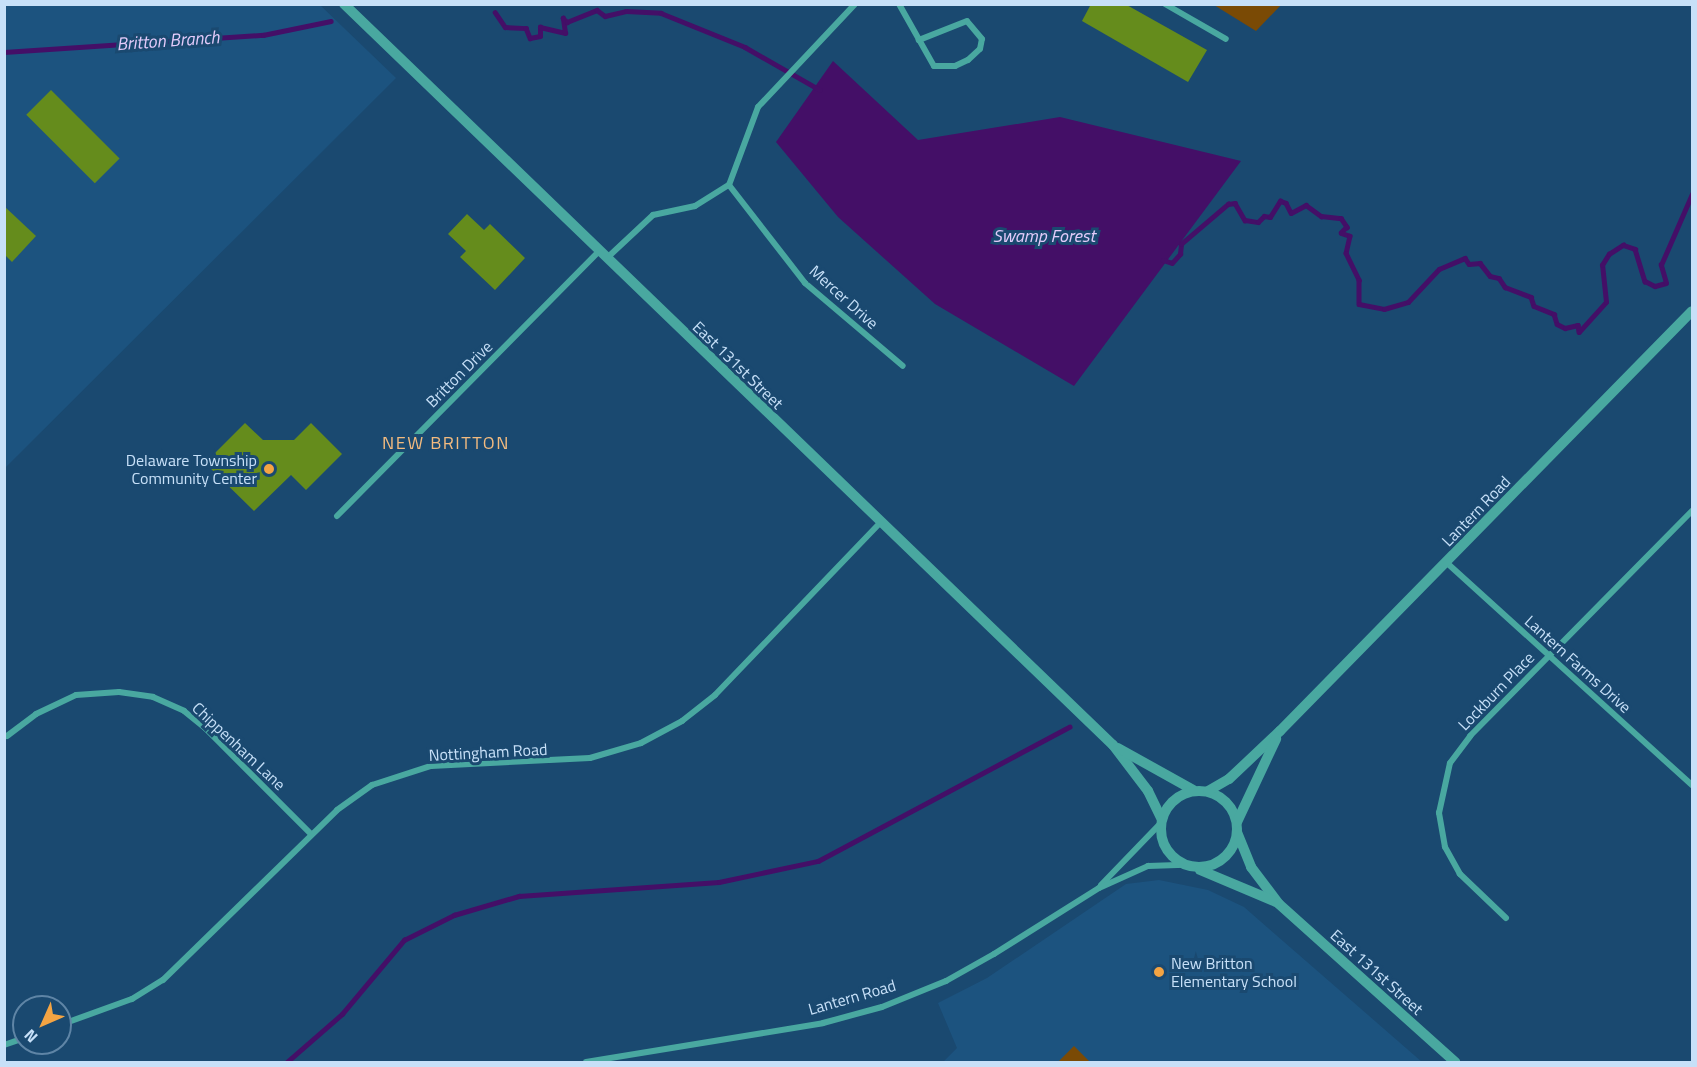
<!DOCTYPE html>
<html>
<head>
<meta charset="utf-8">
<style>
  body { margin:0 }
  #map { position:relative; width:1697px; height:1067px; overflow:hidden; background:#1a4970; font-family:"Titillium Web",sans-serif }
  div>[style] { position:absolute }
  .built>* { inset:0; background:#1c537f }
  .green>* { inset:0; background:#7a4a05 }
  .water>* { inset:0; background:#440f67 }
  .stream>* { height:4.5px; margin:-2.25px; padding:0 2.25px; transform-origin:2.25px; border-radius:2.25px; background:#440f67 }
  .building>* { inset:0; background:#658c1c; transform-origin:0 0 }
  .minor>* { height:6px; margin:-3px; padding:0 3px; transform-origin:3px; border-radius:3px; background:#49a8a0 }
  .tertiary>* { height:10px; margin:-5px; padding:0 5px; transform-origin:5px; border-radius:5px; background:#49a8a0 }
  .tertiary>.ring { margin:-5px; padding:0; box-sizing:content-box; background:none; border:10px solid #49a8a0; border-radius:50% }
  .dots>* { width:16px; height:16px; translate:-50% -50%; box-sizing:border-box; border:3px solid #1a4970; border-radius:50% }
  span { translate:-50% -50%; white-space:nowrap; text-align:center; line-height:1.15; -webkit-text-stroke:6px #1a4970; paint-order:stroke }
  .street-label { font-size:16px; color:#c7e0f8 }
  .poi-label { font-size:16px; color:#c7e0f8 }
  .right { translate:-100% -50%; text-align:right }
  .left { translate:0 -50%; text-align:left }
  .water-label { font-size:18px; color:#e3cbfa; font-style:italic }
  .neighbourhood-label { font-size:18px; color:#f3bb7f; letter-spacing:1.5px }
  .frame { position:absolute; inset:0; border:6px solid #c7e0f8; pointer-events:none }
  .north { position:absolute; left:12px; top:995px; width:60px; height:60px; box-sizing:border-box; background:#1a4970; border:2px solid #5f85a6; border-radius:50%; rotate:225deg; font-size:16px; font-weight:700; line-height:24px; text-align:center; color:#c7e0f8 }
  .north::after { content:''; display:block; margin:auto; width:21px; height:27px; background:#f4a443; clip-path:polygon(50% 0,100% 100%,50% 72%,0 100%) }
</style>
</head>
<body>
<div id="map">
  <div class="built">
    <div style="clip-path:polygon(5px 5px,320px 5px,396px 78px,5px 468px)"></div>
    <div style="clip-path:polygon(1159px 880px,1208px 890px,1244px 907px,1422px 1062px,943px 1062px,957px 1048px,938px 1003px,987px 978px,1126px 884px)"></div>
  </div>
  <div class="green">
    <div style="clip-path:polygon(1214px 5px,1281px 5px,1256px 31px)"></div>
    <div style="clip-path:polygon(1074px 1046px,1090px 1062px,1058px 1062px)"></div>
  </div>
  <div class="water">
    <div style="clip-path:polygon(833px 61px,918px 140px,1060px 117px,1241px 161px,1074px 386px,935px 304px,838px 217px,776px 142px)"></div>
  </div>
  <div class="stream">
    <div style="left:495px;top:12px;width:18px;rotate:56deg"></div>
    <div style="left:505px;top:27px;width:21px;rotate:3deg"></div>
    <div style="left:526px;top:28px;width:11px;rotate:68deg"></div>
    <div style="left:530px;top:38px;width:10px;rotate:-11deg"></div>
    <div style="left:540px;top:36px;width:9px;rotate:-90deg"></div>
    <div style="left:540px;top:27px;width:26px;rotate:13deg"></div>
    <div style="left:565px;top:33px;width:15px;rotate:-98deg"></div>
    <div style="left:563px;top:18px;width:6px;rotate:45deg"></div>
    <div style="left:567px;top:22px;width:32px;rotate:-22deg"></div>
    <div style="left:597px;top:10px;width:10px;rotate:37deg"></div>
    <div style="left:605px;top:16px;width:22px;rotate:-13deg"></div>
    <div style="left:626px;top:11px;width:35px;rotate:3deg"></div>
    <div style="left:661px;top:13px;width:91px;rotate:22deg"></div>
    <div style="left:745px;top:47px;width:86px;rotate:29.8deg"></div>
    <div style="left:4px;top:52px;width:260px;rotate:-3.8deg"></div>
    <div style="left:263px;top:35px;width:69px;rotate:-11.6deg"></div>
    <div style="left:1163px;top:260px;width:9px;rotate:18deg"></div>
    <div style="left:1172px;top:263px;width:12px;rotate:-48deg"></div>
    <div style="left:1180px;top:254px;width:10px;rotate:-84deg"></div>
    <div style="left:1181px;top:244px;width:62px;rotate:-40.4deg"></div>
    <div style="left:1228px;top:204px;width:7px;rotate:-8deg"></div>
    <div style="left:1235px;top:203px;width:20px;rotate:60deg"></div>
    <div style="left:1245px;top:220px;width:13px;rotate:9deg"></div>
    <div style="left:1258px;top:222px;width:8px;rotate:-45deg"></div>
    <div style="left:1264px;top:216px;width:6px;rotate:9deg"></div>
    <div style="left:1270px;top:217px;width:19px;rotate:-58deg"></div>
    <div style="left:1280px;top:201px;width:6px;rotate:18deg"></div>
    <div style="left:1286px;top:203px;width:11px;rotate:63deg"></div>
    <div style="left:1291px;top:213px;width:17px;rotate:-28deg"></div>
    <div style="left:1306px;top:205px;width:19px;rotate:36deg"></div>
    <div style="left:1321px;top:216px;width:20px;rotate:6deg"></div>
    <div style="left:1341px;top:218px;width:11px;rotate:56deg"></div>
    <div style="left:1347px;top:227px;width:8px;rotate:135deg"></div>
    <div style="left:1341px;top:233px;width:9px;rotate:18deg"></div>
    <div style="left:1350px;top:236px;width:17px;rotate:103deg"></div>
    <div style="left:1346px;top:253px;width:30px;rotate:64deg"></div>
    <div style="left:1359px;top:280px;width:24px;rotate:90deg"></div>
    <div style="left:1359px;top:304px;width:25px;rotate:11deg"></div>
    <div style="left:1384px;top:309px;width:25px;rotate:-16deg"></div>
    <div style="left:1408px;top:302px;width:45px;rotate:-46.8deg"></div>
    <div style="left:1439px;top:269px;width:28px;rotate:-23deg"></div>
    <div style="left:1465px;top:258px;width:7px;rotate:56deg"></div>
    <div style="left:1469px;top:264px;width:11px;rotate:-5deg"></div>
    <div style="left:1480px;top:263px;width:16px;rotate:52deg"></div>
    <div style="left:1490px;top:276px;width:9px;rotate:13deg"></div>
    <div style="left:1499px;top:278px;width:11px;rotate:56deg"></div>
    <div style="left:1505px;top:287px;width:28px;rotate:21deg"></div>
    <div style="left:1531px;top:297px;width:9px;rotate:72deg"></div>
    <div style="left:1534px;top:306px;width:22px;rotate:22deg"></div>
    <div style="left:1554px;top:314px;width:10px;rotate:73deg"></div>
    <div style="left:1557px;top:324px;width:9px;rotate:27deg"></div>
    <div style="left:1565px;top:328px;width:13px;rotate:-13deg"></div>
    <div style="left:1578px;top:325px;width:7px;rotate:82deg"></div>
    <div style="left:1579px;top:332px;width:40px;rotate:-48deg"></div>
    <div style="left:1606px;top:302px;width:37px;rotate:-96deg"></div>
    <div style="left:1602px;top:265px;width:13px;rotate:-58deg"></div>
    <div style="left:1609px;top:254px;width:17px;rotate:-33deg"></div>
    <div style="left:1623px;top:245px;width:13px;rotate:18deg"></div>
    <div style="left:1635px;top:249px;width:34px;rotate:73deg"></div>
    <div style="left:1645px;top:281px;width:11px;rotate:27deg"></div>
    <div style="left:1655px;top:286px;width:11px;rotate:-15deg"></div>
    <div style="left:1666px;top:283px;width:19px;rotate:-106deg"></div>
    <div style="left:1661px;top:265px;width:77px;rotate:-66.4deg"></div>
    <div style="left:287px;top:1062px;width:73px;rotate:-41.1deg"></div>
    <div style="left:342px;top:1014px;width:97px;rotate:-50deg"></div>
    <div style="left:404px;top:940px;width:56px;rotate:-26.6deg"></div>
    <div style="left:454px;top:915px;width:68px;rotate:-16.3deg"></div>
    <div style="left:519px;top:896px;width:200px;rotate:-4deg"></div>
    <div style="left:719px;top:882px;width:101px;rotate:-12deg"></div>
    <div style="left:818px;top:861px;width:285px;rotate:-28.1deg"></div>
  </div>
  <div class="building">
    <div style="clip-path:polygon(1091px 4px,1125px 4px,1207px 50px,1188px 82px,1082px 21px)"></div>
    <div style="left:51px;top:90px;width:97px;height:35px;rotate:45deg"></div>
    <div style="clip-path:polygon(4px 206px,36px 236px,12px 262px,4px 254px)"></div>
    <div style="clip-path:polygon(467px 214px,484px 230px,490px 224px,525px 258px,495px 290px,460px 257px,466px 251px,448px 234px)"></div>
    <div style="clip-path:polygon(245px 423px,263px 440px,294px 440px,311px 423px,342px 454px,306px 490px,291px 475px,254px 511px,205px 463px)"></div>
  </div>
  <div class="minor">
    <div style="left:899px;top:4px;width:71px;rotate:60.6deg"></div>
    <div style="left:934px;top:66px;width:21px"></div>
    <div style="left:955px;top:66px;width:14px;rotate:-25deg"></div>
    <div style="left:968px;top:60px;width:16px;rotate:-43deg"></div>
    <div style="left:980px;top:49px;width:10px;rotate:-79deg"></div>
    <div style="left:982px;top:39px;width:23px;rotate:-130deg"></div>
    <div style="left:967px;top:21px;width:52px;rotate:158.4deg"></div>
    <div style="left:1165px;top:4px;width:70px;rotate:29.8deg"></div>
    <div style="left:729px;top:185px;width:124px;rotate:52.2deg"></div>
    <div style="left:805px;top:283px;width:128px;rotate:40.3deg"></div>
    <div style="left:607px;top:258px;width:63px;rotate:-43.1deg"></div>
    <div style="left:653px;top:215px;width:43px;rotate:-12.1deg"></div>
    <div style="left:695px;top:206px;width:40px;rotate:-32deg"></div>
    <div style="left:729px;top:185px;width:83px;rotate:-69.6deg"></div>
    <div style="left:758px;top:107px;width:141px;rotate:-46.7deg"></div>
    <div style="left:337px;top:516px;width:373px;rotate:-45.3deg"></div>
    <div style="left:1447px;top:563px;width:331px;rotate:42.2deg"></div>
    <div style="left:7px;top:736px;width:36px;rotate:-37deg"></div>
    <div style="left:36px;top:714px;width:44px;rotate:-25.4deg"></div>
    <div style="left:76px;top:695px;width:43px;rotate:-4deg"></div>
    <div style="left:119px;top:692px;width:34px;rotate:8deg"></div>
    <div style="left:153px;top:697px;width:34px;rotate:24deg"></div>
    <div style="left:184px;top:711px;width:27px;rotate:39deg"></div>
    <div style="left:205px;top:728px;width:150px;rotate:45deg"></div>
    <div style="left:1101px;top:885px;width:85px;rotate:-46deg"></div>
    <div style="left:1506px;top:918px;width:64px;rotate:-136.3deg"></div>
    <div style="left:1460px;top:874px;width:31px;rotate:-119deg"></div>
    <div style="left:1445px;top:847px;width:35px;rotate:-100deg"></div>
    <div style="left:1439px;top:813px;width:51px;rotate:-77.6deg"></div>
    <div style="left:1450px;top:763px;width:34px;rotate:-53deg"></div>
    <div style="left:1470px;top:736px;width:316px;rotate:-45.4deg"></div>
    <div style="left:60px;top:1025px;width:77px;rotate:-19.9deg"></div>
    <div style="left:132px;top:999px;width:36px;rotate:-32deg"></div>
    <div style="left:163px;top:980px;width:243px;rotate:-44.3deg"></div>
    <div style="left:337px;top:810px;width:43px;rotate:-35.5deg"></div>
    <div style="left:372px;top:785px;width:62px;rotate:-17.9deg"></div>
    <div style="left:431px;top:766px;width:159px;rotate:-2.9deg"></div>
    <div style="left:590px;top:758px;width:53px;rotate:-16.4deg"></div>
    <div style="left:641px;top:743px;width:47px;rotate:-28.2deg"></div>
    <div style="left:682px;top:721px;width:42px;rotate:-38.2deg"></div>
    <div style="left:715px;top:695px;width:240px;rotate:-46.2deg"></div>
    <div style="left:4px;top:1045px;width:21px;rotate:-19deg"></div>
    <div style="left:586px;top:1062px;width:240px;rotate:-9.3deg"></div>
    <div style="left:823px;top:1023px;width:61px;rotate:-15.2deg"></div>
    <div style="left:882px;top:1007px;width:69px;rotate:-22.1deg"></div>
    <div style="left:946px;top:981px;width:55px;rotate:-29.4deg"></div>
    <div style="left:994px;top:954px;width:124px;rotate:-32.2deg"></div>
    <div style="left:1099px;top:888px;width:54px;rotate:-24.2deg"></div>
    <div style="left:1148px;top:866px;width:37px;rotate:-2deg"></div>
  </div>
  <div class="tertiary">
    <div style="left:344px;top:4px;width:1068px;rotate:43.94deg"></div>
    <div style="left:1113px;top:745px;width:58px;rotate:52.7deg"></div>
    <div style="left:1148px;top:791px;width:30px;rotate:64deg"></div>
    <div style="left:1118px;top:748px;width:86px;rotate:29.2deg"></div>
    <div class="ring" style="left:1161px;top:791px;width:66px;height:66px"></div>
    <div style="left:1208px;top:791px;width:24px;rotate:-30deg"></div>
    <div style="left:1229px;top:779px;width:70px;rotate:-43.3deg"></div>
    <div style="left:1280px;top:731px;width:588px;rotate:-45.55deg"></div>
    <div style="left:1237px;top:822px;width:92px;rotate:-64.8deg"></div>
    <div style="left:1237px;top:832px;width:38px;rotate:68deg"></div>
    <div style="left:1251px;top:867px;width:46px;rotate:52.9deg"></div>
    <div style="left:1279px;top:904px;width:237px;rotate:41.9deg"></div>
    <div style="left:1200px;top:870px;width:82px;rotate:22.8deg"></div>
  </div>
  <div class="dots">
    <div style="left:269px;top:469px;background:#f4a443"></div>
    <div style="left:1159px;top:972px;background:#f4a443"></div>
  </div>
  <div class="street-label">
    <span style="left:844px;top:297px;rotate:42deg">Mercer Drive</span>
    <span style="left:738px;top:365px;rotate:44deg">East 131st Street</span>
    <span style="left:459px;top:374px;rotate:-45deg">Britton Drive</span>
    <span style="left:1476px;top:511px;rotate:-46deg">Lantern Road</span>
    <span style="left:1578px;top:664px;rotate:42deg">Lantern Farms Drive</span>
    <span style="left:1496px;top:691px;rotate:-46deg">Lockburn Place</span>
    <span style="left:239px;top:746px;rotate:43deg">Chippenham Lane</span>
    <span style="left:488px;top:752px;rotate:-3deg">Nottingham Road</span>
    <span style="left:1377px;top:972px;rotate:42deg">East 131st Street</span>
    <span style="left:852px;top:997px;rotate:-16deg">Lantern Road</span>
  </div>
  <div class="poi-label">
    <span class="right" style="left:257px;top:469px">Delaware Township<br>Community Center</span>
    <span class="left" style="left:1171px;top:972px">New Britton<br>Elementary School</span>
  </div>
  <div class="water-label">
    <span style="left:168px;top:41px;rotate:-4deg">Britton Branch</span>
    <span style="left:1044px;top:236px">Swamp Forest</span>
  </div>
  <div class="neighbourhood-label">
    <span style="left:446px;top:443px">NEW BRITTON</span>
  </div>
  <div class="frame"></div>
  <div class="north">N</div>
</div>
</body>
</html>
